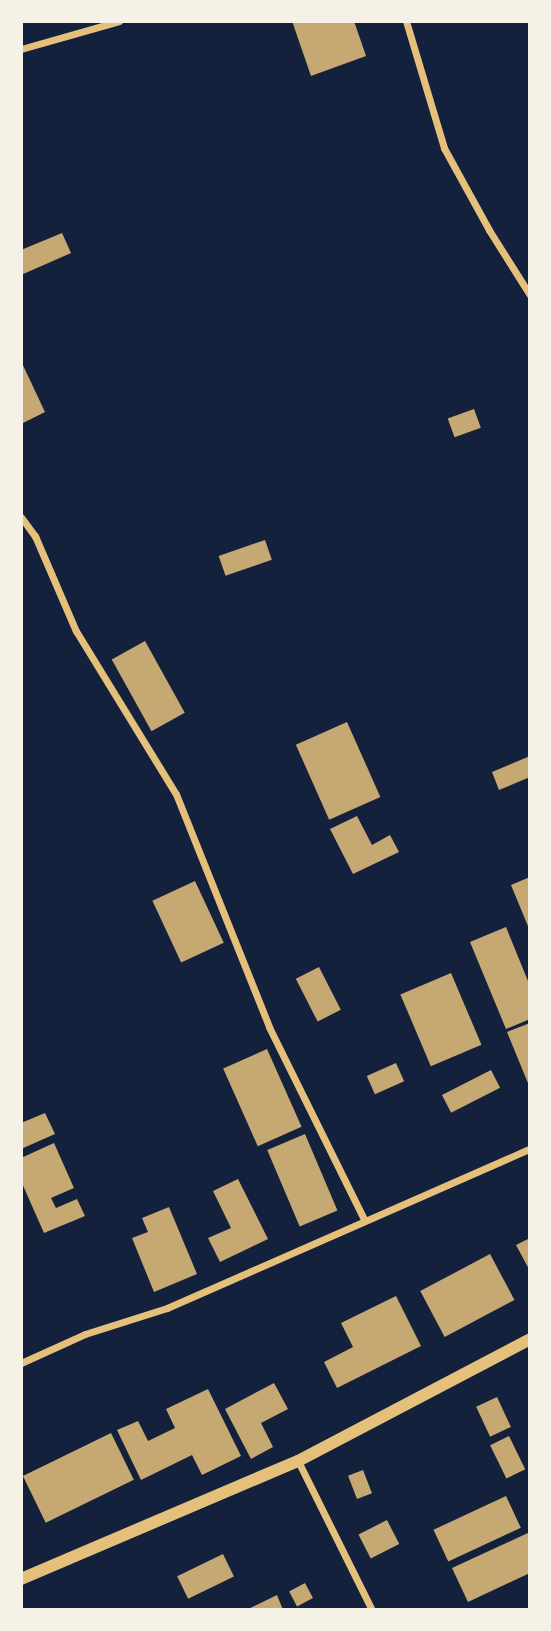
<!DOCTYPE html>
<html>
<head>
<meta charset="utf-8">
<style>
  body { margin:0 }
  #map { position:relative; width:551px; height:1631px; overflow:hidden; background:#14213d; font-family:Poppins,sans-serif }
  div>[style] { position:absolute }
  .building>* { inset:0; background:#c6a872; transform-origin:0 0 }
  .minor>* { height:7px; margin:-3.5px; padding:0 3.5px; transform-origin:3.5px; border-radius:3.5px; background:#e5c07b }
  .tertiary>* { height:12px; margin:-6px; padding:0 6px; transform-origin:6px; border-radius:6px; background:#e5c07b }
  span { translate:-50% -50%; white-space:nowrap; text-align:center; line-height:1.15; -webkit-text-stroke:7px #f6f1e7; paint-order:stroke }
  .frame { position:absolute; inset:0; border:23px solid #f6f1e7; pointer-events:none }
</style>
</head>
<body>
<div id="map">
  <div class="building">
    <div style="clip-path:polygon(292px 21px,354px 21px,366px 56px,311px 76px)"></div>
    <div style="clip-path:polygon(62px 233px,71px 253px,21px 275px,21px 250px)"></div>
    <div style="clip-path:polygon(21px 361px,45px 412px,21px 424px)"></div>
    <div style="left:474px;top:409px;width:20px;height:28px;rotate:70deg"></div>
    <div style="left:265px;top:540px;width:21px;height:49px;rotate:71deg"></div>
    <div style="left:145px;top:641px;width:82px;height:38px;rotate:61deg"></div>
    <div style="left:347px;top:722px;width:82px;height:56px;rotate:66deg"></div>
    <div style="clip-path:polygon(530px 756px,530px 777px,499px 790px,492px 772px)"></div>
    <div style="clip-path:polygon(357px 816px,372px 845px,390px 835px,399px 852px,353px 874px,330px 829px)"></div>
    <div style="clip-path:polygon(530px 877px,530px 931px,511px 885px)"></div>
    <div style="left:195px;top:881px;width:68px;height:47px;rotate:65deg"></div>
    <div style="clip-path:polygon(506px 927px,530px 986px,530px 1019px,506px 1029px,470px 942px)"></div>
    <div style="left:319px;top:967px;width:48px;height:26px;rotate:63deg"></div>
    <div style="left:451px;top:973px;width:78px;height:55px;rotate:67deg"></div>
    <div style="clip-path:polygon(530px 1023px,530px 1088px,507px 1032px)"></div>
    <div style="left:267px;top:1049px;width:85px;height:48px;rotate:66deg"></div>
    <div style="left:396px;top:1063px;width:20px;height:32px;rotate:66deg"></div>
    <div style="left:491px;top:1070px;width:20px;height:55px;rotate:63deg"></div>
    <div style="clip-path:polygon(45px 1113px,55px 1134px,21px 1149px,21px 1123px)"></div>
    <div style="left:305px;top:1134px;width:83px;height:41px;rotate:67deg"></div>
    <div style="clip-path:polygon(54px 1143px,74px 1188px,51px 1198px,56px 1208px,77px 1199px,85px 1216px,44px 1233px,21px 1181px,21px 1158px)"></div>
    <div style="clip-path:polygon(238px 1179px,268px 1239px,220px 1262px,208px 1238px,231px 1228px,213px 1191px)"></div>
    <div style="clip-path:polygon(169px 1207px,197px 1274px,154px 1292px,132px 1238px,148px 1232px,142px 1218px)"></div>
    <div style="clip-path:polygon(530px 1238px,530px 1271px,516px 1245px)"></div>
    <div style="left:490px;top:1254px;width:52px;height:79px;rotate:62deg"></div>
    <div style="clip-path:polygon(396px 1296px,421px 1346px,337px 1388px,324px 1362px,353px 1347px,341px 1323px)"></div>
    <div style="clip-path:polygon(274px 1383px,288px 1409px,261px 1423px,273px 1447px,251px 1459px,225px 1409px)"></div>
    <div style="clip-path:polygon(208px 1389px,241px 1456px,202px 1475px,192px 1455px,141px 1480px,117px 1430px,138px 1421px,148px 1441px,175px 1428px,166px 1409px)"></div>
    <div style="left:497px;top:1397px;width:33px;height:23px;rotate:65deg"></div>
    <div style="left:111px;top:1433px;width:52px;height:98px;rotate:64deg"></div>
    <div style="left:509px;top:1436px;width:37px;height:21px;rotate:64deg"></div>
    <div style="left:363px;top:1470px;width:25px;height:16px;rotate:69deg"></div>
    <div style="left:506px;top:1496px;width:35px;height:80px;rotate:65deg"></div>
    <div style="left:387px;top:1520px;width:27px;height:32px;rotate:63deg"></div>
    <div style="clip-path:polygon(530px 1532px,530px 1573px,468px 1602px,452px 1568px)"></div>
    <div style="left:223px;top:1554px;width:25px;height:51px;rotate:64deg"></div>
    <div style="left:305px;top:1583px;width:17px;height:18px;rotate:62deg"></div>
    <div style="clip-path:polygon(277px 1595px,283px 1610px,246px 1610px)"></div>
  </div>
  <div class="minor">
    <div style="left:406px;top:21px;width:133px;rotate:73.3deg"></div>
    <div style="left:444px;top:148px;width:94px;rotate:61.2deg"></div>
    <div style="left:489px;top:230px;width:77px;rotate:57.8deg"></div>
    <div style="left:21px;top:49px;width:102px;rotate:-15.9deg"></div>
    <div style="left:21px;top:517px;width:24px;rotate:54deg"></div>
    <div style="left:35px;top:536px;width:103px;rotate:66.7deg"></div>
    <div style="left:76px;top:631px;width:191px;rotate:58.5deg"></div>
    <div style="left:176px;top:794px;width:251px;rotate:68.2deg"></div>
    <div style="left:269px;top:1027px;width:216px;rotate:63.7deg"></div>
    <div style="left:21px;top:1363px;width:70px;rotate:-24.4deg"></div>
    <div style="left:85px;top:1334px;width:86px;rotate:-17.6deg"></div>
    <div style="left:167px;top:1308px;width:396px;rotate:-23.7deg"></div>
    <div style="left:298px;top:1461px;width:166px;rotate:63.6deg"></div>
  </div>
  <div class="tertiary">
    <div style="left:21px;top:1579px;width:301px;rotate:-23.1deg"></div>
    <div style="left:298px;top:1461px;width:262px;rotate:-27.7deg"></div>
  </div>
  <div class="frame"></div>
</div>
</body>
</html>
